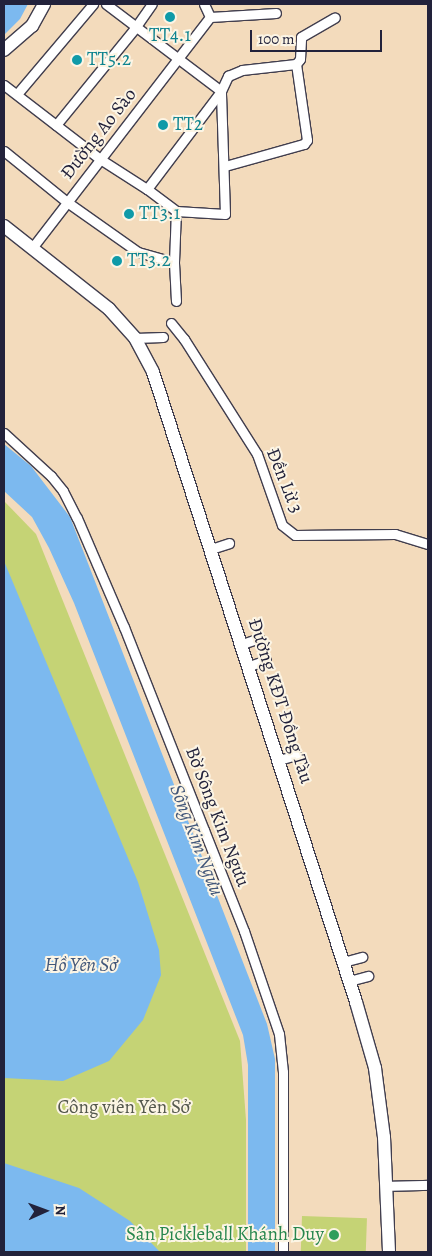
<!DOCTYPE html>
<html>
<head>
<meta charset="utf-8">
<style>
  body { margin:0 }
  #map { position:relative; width:432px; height:1256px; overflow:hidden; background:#f3dbbc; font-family:Alegreya,serif }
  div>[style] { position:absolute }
  .green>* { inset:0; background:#c5d375; transform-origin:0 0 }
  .water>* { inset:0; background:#7cb9ef }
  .roads { filter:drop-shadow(1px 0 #413e4e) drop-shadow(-1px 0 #413e4e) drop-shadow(0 1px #413e4e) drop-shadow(0 -1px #413e4e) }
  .street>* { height:9px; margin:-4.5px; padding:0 4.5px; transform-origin:4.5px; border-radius:4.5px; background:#fff }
  .secondary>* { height:12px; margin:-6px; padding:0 6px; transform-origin:6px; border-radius:6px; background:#fff }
  .dots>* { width:14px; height:14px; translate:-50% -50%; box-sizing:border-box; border:2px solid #fcf5e5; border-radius:50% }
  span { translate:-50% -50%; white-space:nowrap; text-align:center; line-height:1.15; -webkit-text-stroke:4px #fcf5e5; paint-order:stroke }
  .culture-label { font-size:19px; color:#0d838f }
  .left { translate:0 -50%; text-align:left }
  .street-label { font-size:19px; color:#22223b }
  .park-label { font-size:19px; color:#53574c }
  .leisure-label { font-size:19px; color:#27864d }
  .right { translate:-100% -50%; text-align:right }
  .water-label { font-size:20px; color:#42577a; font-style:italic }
  .frame { position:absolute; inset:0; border:5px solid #22223b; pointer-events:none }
  .north { position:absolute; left:20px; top:1186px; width:50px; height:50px; -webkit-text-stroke:4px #fcf5e5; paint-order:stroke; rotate:88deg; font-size:14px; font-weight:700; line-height:20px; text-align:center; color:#22223b }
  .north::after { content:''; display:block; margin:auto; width:18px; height:22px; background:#22223b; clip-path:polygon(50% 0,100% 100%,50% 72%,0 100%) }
  .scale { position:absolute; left:250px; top:30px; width:132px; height:22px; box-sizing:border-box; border:2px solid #22223b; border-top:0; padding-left:6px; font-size:15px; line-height:18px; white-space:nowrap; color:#22223b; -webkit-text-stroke:4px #fcf5e5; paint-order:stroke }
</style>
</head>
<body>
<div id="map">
  <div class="green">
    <div style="clip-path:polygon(4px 501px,36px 534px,240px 1041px,246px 1120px,246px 1252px,4px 1252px)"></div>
    <div style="left:302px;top:1216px;width:65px;height:36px;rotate:2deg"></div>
  </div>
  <div class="water">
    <div style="clip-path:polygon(4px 4px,28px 4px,20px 19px,4px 35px)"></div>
    <div style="clip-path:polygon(4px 444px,31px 466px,70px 517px,267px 1024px,275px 1059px,275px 1252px,248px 1252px,248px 1065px,243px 1035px,74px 603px,49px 548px,32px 517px,4px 491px)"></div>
    <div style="clip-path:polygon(4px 561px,138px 882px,159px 950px,161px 975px,143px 1020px,109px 1061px,63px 1081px,4px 1078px)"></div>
    <div style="clip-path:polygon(4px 1163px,79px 1188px,130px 1221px,160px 1252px,4px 1252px)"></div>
  </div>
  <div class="roads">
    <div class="street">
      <div style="left:106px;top:4px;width:144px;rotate:37.1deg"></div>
      <div style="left:204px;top:4px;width:14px;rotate:65deg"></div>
      <div style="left:210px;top:17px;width:66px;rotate:-3.5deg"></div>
      <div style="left:4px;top:85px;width:121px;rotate:37.6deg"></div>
      <div style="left:100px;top:159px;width:56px;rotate:32.6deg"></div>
      <div style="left:147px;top:189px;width:36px;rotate:37deg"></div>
      <div style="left:176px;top:211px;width:49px;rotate:3.5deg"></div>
      <div style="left:225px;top:214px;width:123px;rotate:-91.9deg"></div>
      <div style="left:17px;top:94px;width:118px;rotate:-49.8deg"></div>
      <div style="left:56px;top:125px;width:125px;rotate:-50.8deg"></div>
      <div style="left:135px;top:28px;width:29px;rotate:-55deg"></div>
      <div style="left:4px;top:151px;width:81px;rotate:39deg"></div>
      <div style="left:67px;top:202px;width:87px;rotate:35.2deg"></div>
      <div style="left:138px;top:252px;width:37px;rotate:16deg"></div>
      <div style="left:225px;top:166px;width:82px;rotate:-15.6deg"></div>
      <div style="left:304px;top:144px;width:5px;rotate:-53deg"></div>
      <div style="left:307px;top:140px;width:77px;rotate:-98.2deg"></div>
      <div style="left:147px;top:189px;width:123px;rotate:-52.9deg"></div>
      <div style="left:221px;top:91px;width:17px;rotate:-65deg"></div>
      <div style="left:228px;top:76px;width:15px;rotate:-23deg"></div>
      <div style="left:242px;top:70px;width:54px;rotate:-6.3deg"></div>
      <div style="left:296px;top:64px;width:6px;rotate:-51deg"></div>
      <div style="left:300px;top:59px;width:22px;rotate:-87deg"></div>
      <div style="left:301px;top:37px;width:39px;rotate:-30deg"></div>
      <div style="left:32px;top:248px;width:292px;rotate:-52.4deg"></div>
      <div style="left:176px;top:301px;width:39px;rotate:-93deg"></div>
      <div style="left:174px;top:262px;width:51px;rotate:-87.8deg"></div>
      <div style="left:171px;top:323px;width:21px;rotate:51deg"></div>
      <div style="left:184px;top:339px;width:136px;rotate:57.6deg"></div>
      <div style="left:257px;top:454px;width:75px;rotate:70.6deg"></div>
      <div style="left:282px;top:525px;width:16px;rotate:38deg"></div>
      <div style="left:295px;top:535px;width:100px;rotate:-0.6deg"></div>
      <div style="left:395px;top:534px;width:34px;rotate:17deg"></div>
      <div style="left:135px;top:338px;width:28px;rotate:-2deg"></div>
      <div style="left:4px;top:433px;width:64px;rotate:42.5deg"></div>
      <div style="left:51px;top:476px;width:19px;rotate:51deg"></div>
      <div style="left:63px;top:491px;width:30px;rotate:63deg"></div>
      <div style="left:77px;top:518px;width:119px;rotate:66.7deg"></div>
      <div style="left:124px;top:627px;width:218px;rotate:68.5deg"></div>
      <div style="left:204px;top:830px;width:109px;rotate:68.4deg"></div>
      <div style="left:244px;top:931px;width:109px;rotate:71.2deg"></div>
      <div style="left:279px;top:1034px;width:38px;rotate:84deg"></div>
      <div style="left:283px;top:1072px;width:180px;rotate:90deg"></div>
      <div style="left:211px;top:549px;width:19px;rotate:-18deg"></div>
      <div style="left:242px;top:644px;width:18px;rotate:-19deg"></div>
      <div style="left:249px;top:666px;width:18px;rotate:-19deg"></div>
      <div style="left:279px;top:760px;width:18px;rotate:-16deg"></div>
      <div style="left:343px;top:962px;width:20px;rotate:-15deg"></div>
      <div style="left:349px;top:981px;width:20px;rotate:-15deg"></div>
      <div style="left:386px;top:1186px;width:42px;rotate:-1.4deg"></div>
    </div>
    <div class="secondary">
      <div style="left:4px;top:50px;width:37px;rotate:-41deg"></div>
      <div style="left:32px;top:26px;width:25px;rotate:-61deg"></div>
      <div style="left:4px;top:226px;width:134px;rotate:38.3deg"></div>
      <div style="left:109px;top:309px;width:39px;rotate:48deg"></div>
      <div style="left:135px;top:338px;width:38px;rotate:62deg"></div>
      <div style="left:153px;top:372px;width:662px;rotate:72.14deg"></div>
      <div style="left:356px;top:1002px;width:69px;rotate:73.9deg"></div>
      <div style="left:375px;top:1068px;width:70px;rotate:82.6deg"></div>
      <div style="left:384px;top:1137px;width:115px;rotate:87.5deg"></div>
    </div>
  </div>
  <div class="dots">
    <div style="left:170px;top:17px;background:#0f9aa8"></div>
    <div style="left:77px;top:60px;background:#0f9aa8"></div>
    <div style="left:163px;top:125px;background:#0f9aa8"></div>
    <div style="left:129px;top:214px;background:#0f9aa8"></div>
    <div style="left:117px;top:261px;background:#0f9aa8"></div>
    <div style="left:334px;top:1235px;background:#2e9e5b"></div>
  </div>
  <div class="culture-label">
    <span style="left:170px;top:36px">TT4.1</span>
    <span class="left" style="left:87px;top:60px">TT5.2</span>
    <span class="left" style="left:173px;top:125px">TT2</span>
    <span class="left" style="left:139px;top:214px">TT3.1</span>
    <span class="left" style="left:127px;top:261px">TT3.2</span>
  </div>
  <div class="street-label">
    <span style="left:99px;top:134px;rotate:-52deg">Đường Ao Sào</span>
    <span style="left:284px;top:481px;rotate:68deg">Đền Lừ 3</span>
    <span style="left:280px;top:701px;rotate:72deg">Đường KĐT Đồng Tàu</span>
    <span style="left:217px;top:817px;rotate:69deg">Bờ Sông Kim Ngưu</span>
  </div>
  <div class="park-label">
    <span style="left:124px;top:1108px">Công viên Yên Sở</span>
  </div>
  <div class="leisure-label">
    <span class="right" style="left:324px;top:1235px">Sân Pickleball Khánh Duy</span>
  </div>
  <div class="water-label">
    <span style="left:197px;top:840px;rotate:69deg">Sông Kim Ngưu</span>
    <span style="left:81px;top:964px">Hồ Yên Sở</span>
  </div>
  <div class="frame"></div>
  <div class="north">N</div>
  <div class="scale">100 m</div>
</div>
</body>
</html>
